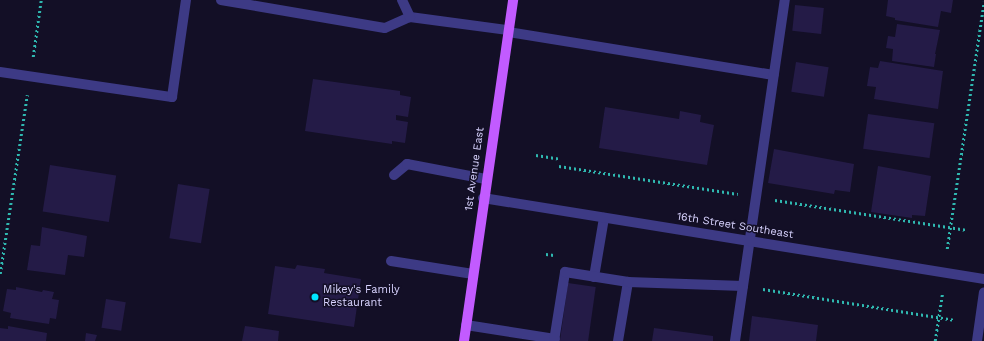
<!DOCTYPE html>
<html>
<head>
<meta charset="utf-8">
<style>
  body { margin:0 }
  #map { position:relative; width:984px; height:341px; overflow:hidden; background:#130f26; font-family:"Work Sans",sans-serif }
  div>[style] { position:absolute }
  .building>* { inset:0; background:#241b47; transform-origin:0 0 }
  .path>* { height:2.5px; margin-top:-1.25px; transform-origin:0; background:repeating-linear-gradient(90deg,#2fb8b0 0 2px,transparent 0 5px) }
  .lane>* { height:10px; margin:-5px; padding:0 5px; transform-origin:5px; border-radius:5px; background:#3d3a85 }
  .street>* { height:10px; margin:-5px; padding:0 5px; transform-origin:5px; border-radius:5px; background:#3d3a85 }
  .primary>* { height:10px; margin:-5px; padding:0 5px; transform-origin:5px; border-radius:5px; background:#c25bff }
  .dots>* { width:11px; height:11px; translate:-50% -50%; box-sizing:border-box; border:2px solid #130f26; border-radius:50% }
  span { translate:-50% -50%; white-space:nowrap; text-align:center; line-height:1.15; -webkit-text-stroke:3px #130f26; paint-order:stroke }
  .street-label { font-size:11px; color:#d9d4ff }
  .poi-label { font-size:11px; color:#d9d4ff }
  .left { translate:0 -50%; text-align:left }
</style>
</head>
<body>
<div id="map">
  <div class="building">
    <div style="clip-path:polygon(888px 0,953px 0,951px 13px,941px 11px,938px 27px,895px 20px,895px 18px,886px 16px)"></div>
    <div style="left:795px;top:5px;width:29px;height:26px;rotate:6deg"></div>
    <div style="clip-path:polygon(897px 24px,940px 30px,935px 54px,936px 54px,934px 67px,892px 61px,893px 49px,886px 48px,888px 36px,895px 37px)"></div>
    <div style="clip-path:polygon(880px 61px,943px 71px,938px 109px,874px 99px,876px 87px,867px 86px,870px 67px,878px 68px)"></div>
    <div style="left:796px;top:62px;width:33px;height:30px;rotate:9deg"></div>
    <div style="clip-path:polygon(313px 79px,400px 91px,400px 95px,411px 97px,408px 117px,396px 115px,396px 120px,408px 122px,405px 143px,392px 141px,392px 144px,305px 131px)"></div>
    <div style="clip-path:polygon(605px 107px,679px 119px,680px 111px,701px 115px,700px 122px,714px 125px,707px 165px,599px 148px)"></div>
    <div style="left:868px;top:114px;width:67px;height:35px;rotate:8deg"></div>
    <div style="clip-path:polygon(774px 149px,854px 164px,850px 192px,835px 190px,834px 194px,768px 183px)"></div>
    <div style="left:50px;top:165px;width:67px;height:47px;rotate:9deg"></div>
    <div style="clip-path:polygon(878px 166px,931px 176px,925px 216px,912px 215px,912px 218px,871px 212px)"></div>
    <div style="left:178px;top:184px;width:32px;height:55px;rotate:9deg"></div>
    <div style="clip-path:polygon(42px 227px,87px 236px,84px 257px,68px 255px,65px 275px,27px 270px,31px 245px,40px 246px)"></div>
    <div style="clip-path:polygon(297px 265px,325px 269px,324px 273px,361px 279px,354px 327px,268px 314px,275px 266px,295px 269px)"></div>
    <div style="left:568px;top:283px;width:28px;height:59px;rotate:8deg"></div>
    <div style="clip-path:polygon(16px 287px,42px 292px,43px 290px,54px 292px,52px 299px,59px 300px,56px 319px,50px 318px,49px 324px,10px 318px,11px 313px,3px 311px,7px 289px,16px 290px)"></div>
    <div style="left:106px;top:299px;width:20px;height:29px;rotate:9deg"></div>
    <div style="clip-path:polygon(752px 316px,818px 325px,816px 341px,749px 341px)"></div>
    <div style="clip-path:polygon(8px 326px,47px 333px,46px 341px,0 341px,0 328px,8px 329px)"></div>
    <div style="clip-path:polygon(245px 326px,279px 331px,278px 341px,242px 341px)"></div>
    <div style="clip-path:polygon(654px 328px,713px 336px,713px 341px,652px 341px)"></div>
    <div style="clip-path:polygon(86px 333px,97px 335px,95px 341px,85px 341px)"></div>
  </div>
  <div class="path">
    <div style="left:33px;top:57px;width:58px;rotate:-82deg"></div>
    <div style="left:536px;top:155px;width:24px;rotate:9deg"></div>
    <div style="left:559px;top:166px;width:181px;rotate:8.9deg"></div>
    <div style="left:775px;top:200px;width:193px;rotate:8.9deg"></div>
    <div style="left:947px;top:249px;width:250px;rotate:-81.5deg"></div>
    <div style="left:546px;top:254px;width:8px;rotate:7deg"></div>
    <div style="left:0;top:274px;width:181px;rotate:-81.4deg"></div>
    <div style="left:763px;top:289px;width:193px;rotate:9.2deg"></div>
    <div style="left:935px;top:341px;width:47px;rotate:-81.3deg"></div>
  </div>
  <div class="lane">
    <div style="left:221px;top:0;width:166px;rotate:9.7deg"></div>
    <div style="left:385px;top:28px;width:27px;rotate:-24deg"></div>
    <div style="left:410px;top:17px;width:99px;rotate:7.6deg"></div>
    <div style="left:402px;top:0;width:19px;rotate:65deg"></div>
    <div style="left:508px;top:32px;width:269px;rotate:9.2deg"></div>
    <div style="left:0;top:72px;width:174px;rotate:8.3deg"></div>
    <div style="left:172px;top:97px;width:98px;rotate:-81.8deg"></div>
    <div style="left:394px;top:175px;width:17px;rotate:-40deg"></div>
    <div style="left:407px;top:164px;width:80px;rotate:10.8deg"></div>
    <div style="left:391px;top:261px;width:83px;rotate:9deg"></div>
    <div style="left:594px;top:277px;width:60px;rotate:-80.4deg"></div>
    <div style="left:466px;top:325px;width:90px;rotate:8.9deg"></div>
    <div style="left:554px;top:341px;width:70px;rotate:-80.9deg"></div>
    <div style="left:565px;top:272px;width:64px;rotate:9deg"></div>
    <div style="left:618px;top:341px;width:60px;rotate:-80.4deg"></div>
    <div style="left:628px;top:282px;width:115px;rotate:2deg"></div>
    <div style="left:735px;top:341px;width:345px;rotate:-81.7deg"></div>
  </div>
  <div class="street">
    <div style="left:483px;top:198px;width:508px;rotate:9.18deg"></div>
    <div style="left:977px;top:341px;width:49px;rotate:-81.9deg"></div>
  </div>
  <div class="primary">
    <div style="left:464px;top:341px;width:345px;rotate:-81.8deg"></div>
  </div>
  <div class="dots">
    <div style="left:315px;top:297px;background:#00e5ff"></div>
  </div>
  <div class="street-label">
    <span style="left:475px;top:169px;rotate:-82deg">1st Avenue East</span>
    <span style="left:735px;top:226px;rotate:9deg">16th Street Southeast</span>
  </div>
  <div class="poi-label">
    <span class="left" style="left:323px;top:297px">Mikey's Family<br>Restaurant</span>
  </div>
</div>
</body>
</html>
